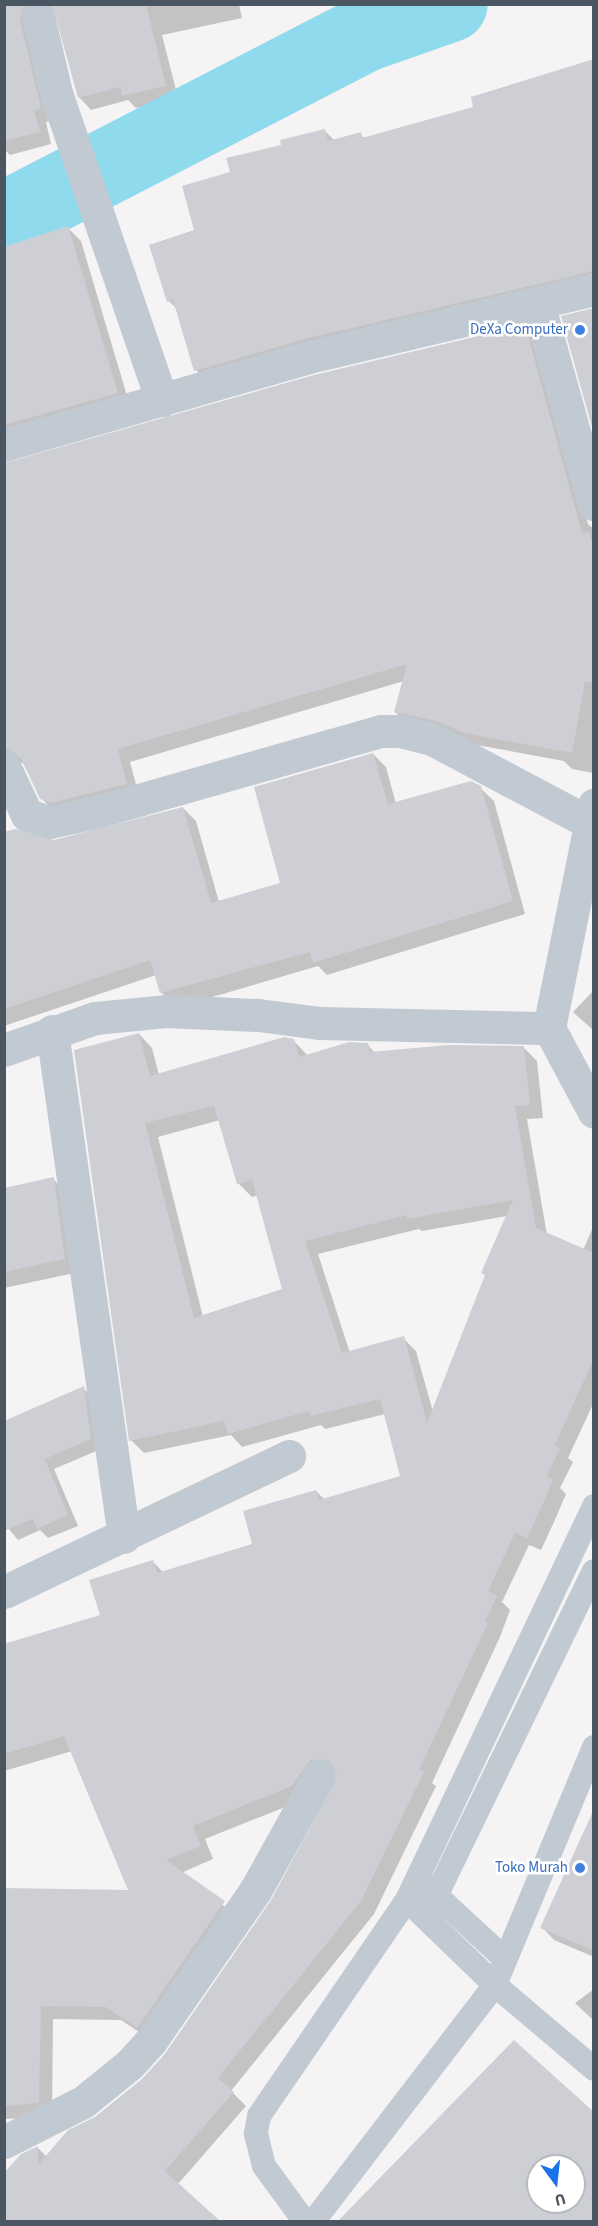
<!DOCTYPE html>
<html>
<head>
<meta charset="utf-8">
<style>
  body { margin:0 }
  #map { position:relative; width:598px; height:2226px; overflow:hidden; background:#f5f3f3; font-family:"Source Sans 3",sans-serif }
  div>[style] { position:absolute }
  .shadow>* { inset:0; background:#0003 }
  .river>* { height:76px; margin:-38px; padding:0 38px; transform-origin:38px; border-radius:38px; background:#90daee }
  .building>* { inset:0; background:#cdcfd5 }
  .service>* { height:24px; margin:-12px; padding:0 12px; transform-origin:12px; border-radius:12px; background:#c1cad2 }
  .minor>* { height:33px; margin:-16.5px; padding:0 16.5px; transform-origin:16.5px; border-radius:16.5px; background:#c1cad2 }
  .dots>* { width:16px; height:16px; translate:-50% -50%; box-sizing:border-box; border:3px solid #fff; border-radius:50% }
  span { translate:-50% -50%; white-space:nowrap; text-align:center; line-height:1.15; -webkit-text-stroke:5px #fff; paint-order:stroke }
  .shop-label { font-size:15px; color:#366cbe }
  .right { translate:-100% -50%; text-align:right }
  .frame { position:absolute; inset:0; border:6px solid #4a5661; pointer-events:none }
  .north { position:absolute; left:526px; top:2154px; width:60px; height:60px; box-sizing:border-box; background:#fff; border:2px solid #b7bbc0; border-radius:50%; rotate:165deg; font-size:16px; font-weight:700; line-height:24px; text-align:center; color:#4a5661 }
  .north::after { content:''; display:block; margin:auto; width:21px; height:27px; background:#1a73e8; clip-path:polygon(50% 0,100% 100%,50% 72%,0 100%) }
</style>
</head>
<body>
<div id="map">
  <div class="shadow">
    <div style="clip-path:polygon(6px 4px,239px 4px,242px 18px,162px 35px,178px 98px,136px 108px,128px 100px,91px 110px,79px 97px,57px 10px,46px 10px,53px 120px,46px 122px,51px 144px,10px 155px,4px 149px)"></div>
    <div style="clip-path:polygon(594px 57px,594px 285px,206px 380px,196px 370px,178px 310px,169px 301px,196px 231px,232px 173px,283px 146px,324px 130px,335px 141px,360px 134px,365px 139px,475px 108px,593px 61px)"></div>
    <div style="clip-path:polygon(68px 228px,81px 241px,130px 406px,4px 444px,4px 262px)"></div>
    <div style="clip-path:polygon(524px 326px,537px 339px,588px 524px,594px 529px,594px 773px,572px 769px,564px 761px,477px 745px,408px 724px,395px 712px,404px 681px,130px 762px,139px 796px,55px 812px,42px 799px,23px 763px,10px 761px,4px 766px,4px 464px)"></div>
    <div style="clip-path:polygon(373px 754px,386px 767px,396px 804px,480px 788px,494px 801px,525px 914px,327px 975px,318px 966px,185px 1005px,174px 1005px,161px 992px,156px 975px,4px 1026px,4px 833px,54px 842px,183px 808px,196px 821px,219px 902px,282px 884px)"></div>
    <div style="clip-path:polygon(594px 990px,594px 1031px,573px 1012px)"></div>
    <div style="clip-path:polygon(evenodd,139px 1034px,152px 1048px,159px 1075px,293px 1040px,308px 1056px,367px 1044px,375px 1053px,524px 1048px,537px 1061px,543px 1118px,527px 1119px,547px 1235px,583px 1250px,594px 1225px,594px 1402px,568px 1458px,573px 1462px,560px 1488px,566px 1494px,554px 1522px,541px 1550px,529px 1545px,502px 1602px,510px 1610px,500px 1637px,432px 1783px,436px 1786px,374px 1914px,231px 2091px,246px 2106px,178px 2184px,221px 2222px,4px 2222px,38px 2148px,47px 2157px,143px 2080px,165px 2055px,273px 1901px,337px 1785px,336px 1772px,323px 1772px,305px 1799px,205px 1839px,213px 1859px,181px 1873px,237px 1916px,151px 2040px,121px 2020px,53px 2019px,52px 2117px,4px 2119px,4px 1890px,130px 1891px,72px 1751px,4px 1771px,4px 1646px,102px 1616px,152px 1561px,164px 1573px,254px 1545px,316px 1491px,325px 1500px,401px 1478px,385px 1414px,325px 1429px,321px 1425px,242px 1447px,231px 1435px,144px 1453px,131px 1440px,139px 1034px,220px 1120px,238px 1183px,252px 1197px,258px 1195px,284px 1290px,203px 1317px,158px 1137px,220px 1120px,139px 1034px,507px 1216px,486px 1276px,433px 1412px,416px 1351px,403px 1338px,350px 1353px,318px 1254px,419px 1229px,422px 1231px,507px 1216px)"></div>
    <div style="clip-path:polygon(53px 1179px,67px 1193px,79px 1272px,4px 1288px,4px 1190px)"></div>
    <div style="clip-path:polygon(83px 1388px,93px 1398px,101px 1449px,54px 1469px,78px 1526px,48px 1538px,40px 1530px,18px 1540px,4px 1523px)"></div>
    <div style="clip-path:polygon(594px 1813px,594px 1957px,554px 1940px,542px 1927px)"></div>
    <div style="clip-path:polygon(594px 1989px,594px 2021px,575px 2003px)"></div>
  </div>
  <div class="river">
    <div style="left:4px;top:220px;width:403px;rotate:-27.3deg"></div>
    <div style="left:362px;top:35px;width:93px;rotate:-19.4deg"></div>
  </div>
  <div class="building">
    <div style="clip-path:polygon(4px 4px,24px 4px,20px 20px,41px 108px,34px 110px,40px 132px,4px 141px)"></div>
    <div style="clip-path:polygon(52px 4px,146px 4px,166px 86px,122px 96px,120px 87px,78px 98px)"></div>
    <div style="clip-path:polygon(594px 59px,594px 271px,305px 339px,194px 371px,173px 300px,167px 302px,149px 245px,194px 230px,182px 186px,230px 172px,226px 158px,281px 145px,280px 140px,325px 129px,328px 141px,361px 132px,362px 138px,473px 107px,471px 97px)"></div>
    <div style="clip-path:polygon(68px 226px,118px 393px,4px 425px,4px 247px)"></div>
    <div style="clip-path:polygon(594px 308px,594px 431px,593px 431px,561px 316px)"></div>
    <div style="clip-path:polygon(525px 325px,582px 533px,589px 532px,594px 550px,594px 682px,585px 682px,572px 753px,463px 733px,437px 721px,394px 712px,407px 664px,118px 749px,127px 784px,51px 803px,40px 799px,21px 758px,4px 746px,4px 463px,314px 375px)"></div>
    <div style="clip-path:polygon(373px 753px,388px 804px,471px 781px,481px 786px,513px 901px,313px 963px,310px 952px,160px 993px,150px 960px,4px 1009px,4px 832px,15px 829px,54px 840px,183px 807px,211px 903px,280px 883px,254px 787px)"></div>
    <div style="clip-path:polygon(evenodd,139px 1033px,150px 1076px,284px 1037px,294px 1039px,299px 1057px,349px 1042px,368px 1043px,370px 1052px,448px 1045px,524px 1046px,530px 1105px,515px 1106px,536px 1228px,594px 1253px,594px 1358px,555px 1445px,560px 1448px,547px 1476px,553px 1479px,541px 1508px,527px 1538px,515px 1533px,488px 1591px,497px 1596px,485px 1622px,488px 1623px,419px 1770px,424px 1772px,361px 1901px,218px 2078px,234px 2092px,165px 2171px,221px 2222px,4px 2222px,4px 2173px,21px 2154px,38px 2146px,38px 2165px,68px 2130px,95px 2117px,142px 2079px,164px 2055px,271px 1900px,338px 1776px,329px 1760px,310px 1760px,292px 1786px,193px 1826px,201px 1846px,166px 1860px,225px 1901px,137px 2028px,106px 2007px,41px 2006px,39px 2103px,4px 2106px,4px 1888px,128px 1890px,64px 1736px,4px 1754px,4px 1644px,100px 1615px,89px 1580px,153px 1560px,157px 1573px,252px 1544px,243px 1511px,316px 1490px,319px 1500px,400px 1476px,380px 1399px,311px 1416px,309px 1411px,228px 1434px,224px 1421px,129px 1441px,74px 1050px,139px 1033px,214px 1106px,237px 1184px,252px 1180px,282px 1289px,194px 1318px,145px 1123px,214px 1106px,139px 1033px,513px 1200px,481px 1273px,485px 1275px,427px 1423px,404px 1336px,342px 1353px,305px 1241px,407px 1215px,407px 1219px,513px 1200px)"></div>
    <div style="clip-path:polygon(54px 1177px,65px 1259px,4px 1272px,4px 1188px)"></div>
    <div style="clip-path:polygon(84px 1386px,91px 1439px,45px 1459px,68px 1515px,37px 1529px,33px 1519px,4px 1531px,4px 1421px)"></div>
    <div style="clip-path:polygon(594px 1809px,594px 1951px,540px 1928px)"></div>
    <div style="clip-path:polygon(evenodd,514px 2040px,594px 2112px,594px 2222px,337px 2222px,514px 2040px,538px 2166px,574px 2166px,574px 2202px,538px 2202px,538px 2166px)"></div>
  </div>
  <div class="service">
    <div style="left:594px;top:1747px;width:258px;rotate:112.6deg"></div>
    <div style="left:495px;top:1985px;width:130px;rotate:40.3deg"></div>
    <div style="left:425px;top:1885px;width:109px;rotate:42.8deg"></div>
    <div style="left:436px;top:1896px;width:361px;rotate:-64.1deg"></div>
    <div style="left:305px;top:2222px;width:69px;rotate:-126.2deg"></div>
    <div style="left:264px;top:2166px;width:34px;rotate:-104deg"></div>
    <div style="left:256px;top:2133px;width:17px;rotate:-80deg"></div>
    <div style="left:259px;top:2116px;width:262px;rotate:-55.6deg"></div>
    <div style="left:407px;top:1900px;width:436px;rotate:-64.6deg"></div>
    <div style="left:313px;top:2222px;width:299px;rotate:-52.5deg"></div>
    <div style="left:495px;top:1985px;width:122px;rotate:-136deg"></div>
  </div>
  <div class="minor">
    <div style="left:38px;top:16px;width:79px;rotate:76.8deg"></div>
    <div style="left:56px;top:93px;width:325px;rotate:71deg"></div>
    <div style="left:538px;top:303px;width:209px;rotate:74.4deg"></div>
    <div style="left:4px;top:445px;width:317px;rotate:-16.1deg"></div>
    <div style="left:309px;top:357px;width:293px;rotate:-13.4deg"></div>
    <div style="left:4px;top:766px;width:54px;rotate:64.9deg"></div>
    <div style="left:27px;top:815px;width:24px;rotate:17deg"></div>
    <div style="left:50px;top:822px;width:51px;rotate:-12.4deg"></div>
    <div style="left:100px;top:811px;width:292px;rotate:-15.9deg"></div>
    <div style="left:381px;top:731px;width:19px"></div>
    <div style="left:400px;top:731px;width:33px;rotate:14deg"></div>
    <div style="left:432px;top:739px;width:179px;rotate:28deg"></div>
    <div style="left:549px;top:1028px;width:228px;rotate:-78.6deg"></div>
    <div style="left:52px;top:1031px;width:511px;rotate:81.9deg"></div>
    <div style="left:4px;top:1050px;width:96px;rotate:-19.4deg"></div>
    <div style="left:95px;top:1018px;width:71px;rotate:-5.6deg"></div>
    <div style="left:166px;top:1011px;width:92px;rotate:2.5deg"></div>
    <div style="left:258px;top:1015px;width:63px;rotate:7.4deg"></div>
    <div style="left:320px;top:1023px;width:229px;rotate:1.3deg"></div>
    <div style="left:549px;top:1028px;width:95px;rotate:61.8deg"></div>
    <div style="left:4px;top:1592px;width:316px;rotate:-25.5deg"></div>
    <div style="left:4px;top:2142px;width:89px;rotate:-26.9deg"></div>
    <div style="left:83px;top:2102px;width:60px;rotate:-39deg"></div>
    <div style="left:130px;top:2064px;width:30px;rotate:-48deg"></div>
    <div style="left:150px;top:2042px;width:184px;rotate:-55.2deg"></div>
    <div style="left:255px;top:1891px;width:132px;rotate:-60.9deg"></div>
  </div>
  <div class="dots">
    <div style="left:580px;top:330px;background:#3f7fe0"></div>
    <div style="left:580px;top:1868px;background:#3f7fe0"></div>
  </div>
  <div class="shop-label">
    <span class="right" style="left:568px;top:330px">DeXa Computer</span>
    <span class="right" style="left:568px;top:1868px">Toko Murah</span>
  </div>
  <div class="frame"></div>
  <div class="north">U</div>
</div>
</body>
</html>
